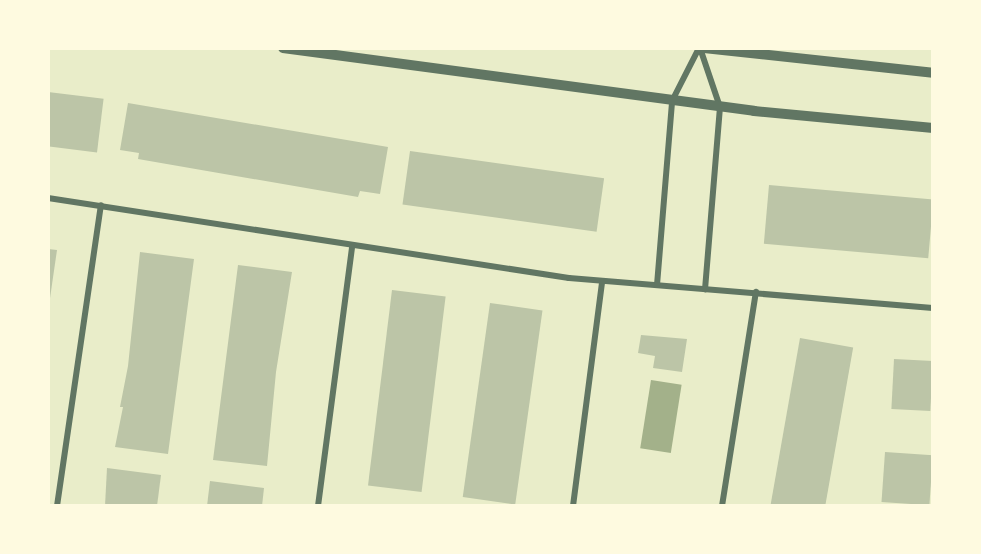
<!DOCTYPE html>
<html>
<head>
<meta charset="utf-8">
<style>
  body { margin:0 }
  #map { position:relative; width:981px; height:554px; overflow:hidden; background:#e9edc9; font-family:"Titillium Web",sans-serif }
  div>[style] { position:absolute }
  .water>* { inset:0; background:#a3b18a; transform-origin:0 0 }
  .building>* { inset:0; background:#bcc5a7; transform-origin:0 0 }
  .minor>* { height:6px; margin:-3px; padding:0 3px; transform-origin:3px; border-radius:3px; background:#617663 }
  .tertiary>* { height:10px; margin:-5px; padding:0 5px; transform-origin:5px; border-radius:5px; background:#617663 }
  span { translate:-50% -50%; white-space:nowrap; text-align:center; line-height:1.15; -webkit-text-stroke:4.5px #fefae0; paint-order:stroke }
  .frame { position:absolute; inset:0; border:50px solid #fefae0; pointer-events:none }
</style>
</head>
<body>
<div id="map">
  <div class="water">
    <div style="left:651px;top:380px;width:31px;height:69px;rotate:9deg"></div>
  </div>
  <div class="building">
    <div style="left:48px;top:92px;width:56px;height:54px;rotate:7deg"></div>
    <div style="clip-path:polygon(128px 103px,388px 147px,380px 194px,360px 191px,358px 197px,138px 159px,139px 153px,120px 150px)"></div>
    <div style="left:410px;top:151px;width:196px;height:54px;rotate:8deg"></div>
    <div style="left:769px;top:185px;width:165px;height:59px;rotate:5deg"></div>
    <div style="clip-path:polygon(48px 249px,57px 250px,49px 305px,48px 305px)"></div>
    <div style="clip-path:polygon(140px 252px,194px 259px,168px 454px,115px 447px,123px 407px,120px 407px,128px 366px)"></div>
    <div style="clip-path:polygon(238px 265px,292px 272px,276px 372px,267px 466px,213px 460px)"></div>
    <div style="left:392px;top:290px;width:54px;height:197px;rotate:7deg"></div>
    <div style="left:490px;top:303px;width:53px;height:196px;rotate:8deg"></div>
    <div style="clip-path:polygon(641px 335px,687px 339px,682px 372px,653px 368px,655px 356px,638px 353px)"></div>
    <div style="left:800px;top:338px;width:54px;height:170px;rotate:10deg"></div>
    <div style="left:894px;top:359px;width:39px;height:50px;rotate:3deg"></div>
    <div style="left:885px;top:452px;width:48px;height:50px;rotate:4deg"></div>
    <div style="clip-path:polygon(107px 468px,161px 475px,157px 506px,105px 506px)"></div>
    <div style="clip-path:polygon(210px 481px,264px 488px,262px 506px,207px 506px)"></div>
  </div>
  <div class="minor">
    <div style="left:700px;top:48px;width:62px;rotate:71.3deg"></div>
    <div style="left:720px;top:107px;width:183px;rotate:94.7deg"></div>
    <div style="left:48px;top:198px;width:527px;rotate:8.73deg"></div>
    <div style="left:569px;top:278px;width:365px;rotate:4.7deg"></div>
    <div style="left:657px;top:285px;width:185px;rotate:-85.3deg"></div>
    <div style="left:672px;top:101px;width:59px;rotate:-63deg"></div>
    <div style="left:57px;top:506px;width:304px;rotate:-81.7deg"></div>
    <div style="left:318px;top:506px;width:261px;rotate:-82.5deg"></div>
    <div style="left:573px;top:506px;width:226px;rotate:-82.6deg"></div>
    <div style="left:722px;top:506px;width:217px;rotate:-81deg"></div>
  </div>
  <div class="tertiary">
    <div style="left:283px;top:48px;width:475px;rotate:7.6deg"></div>
    <div style="left:754px;top:111px;width:180px;rotate:5.4deg"></div>
    <div style="left:704px;top:48px;width:230px;rotate:6.2deg"></div>
  </div>
  <div class="frame"></div>
</div>
</body>
</html>
